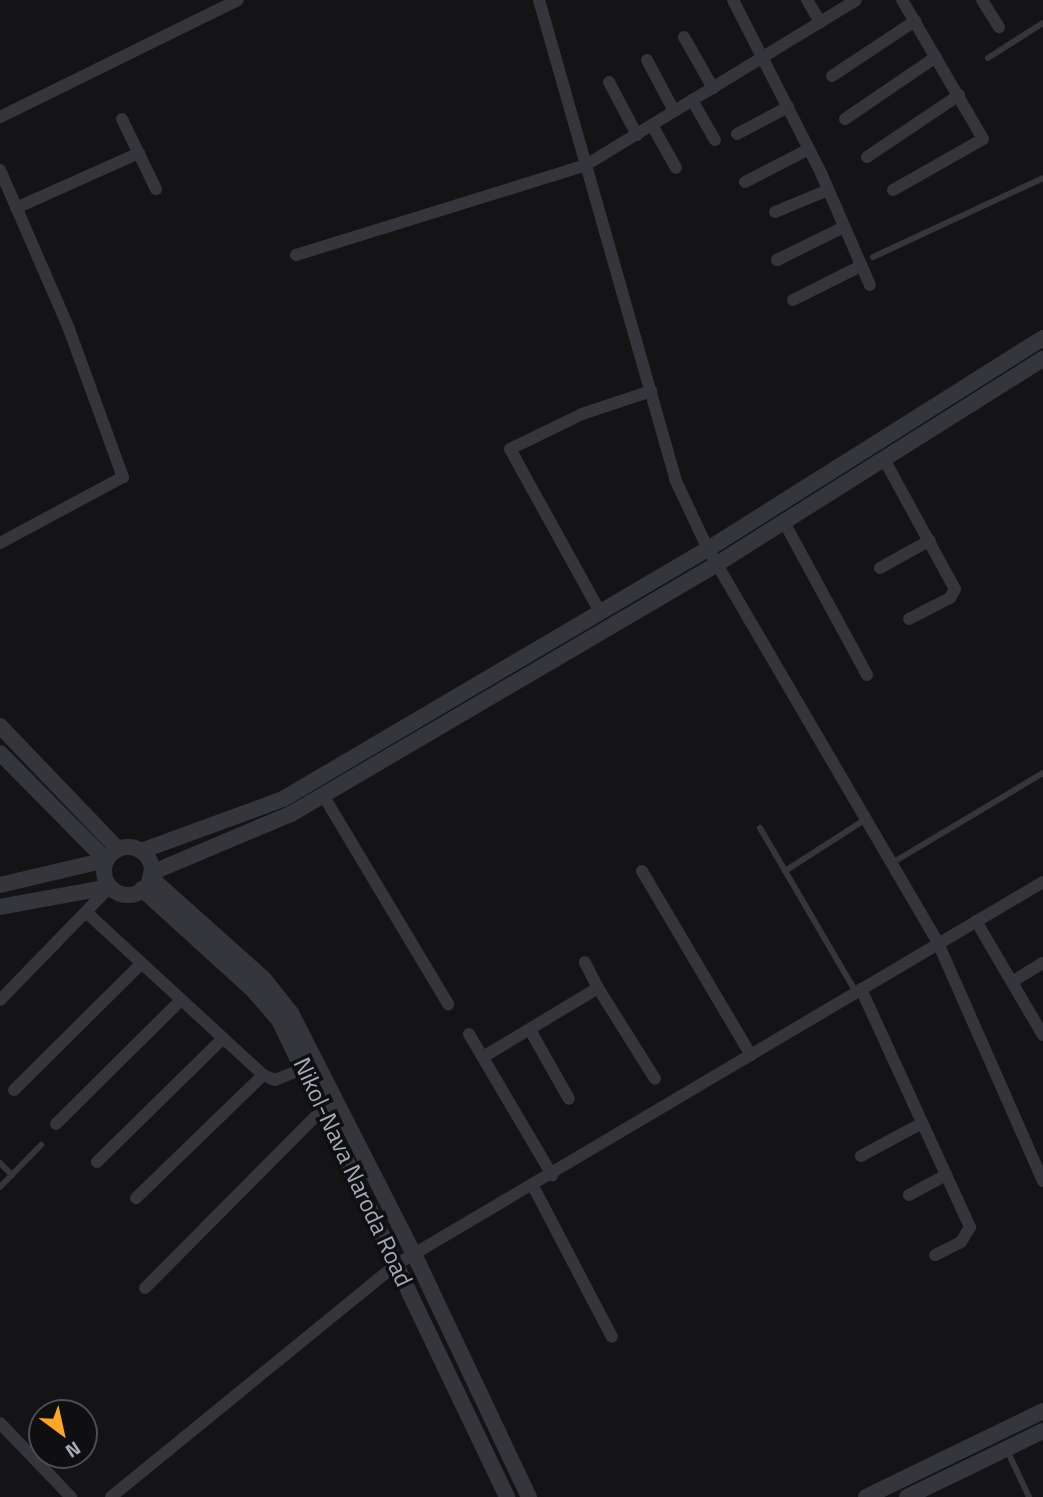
<!DOCTYPE html>
<html>
<head>
<meta charset="utf-8">
<style>
  body { margin:0 }
  #map { position:relative; width:1043px; height:1497px; overflow:hidden; background:#141416; font-family:"Titillium Web",sans-serif }
  div>[style] { position:absolute }
  .service>* { height:6px; margin:-3px; padding:0 3px; transform-origin:3px; border-radius:3px; background:#35363c }
  .minor>* { height:12px; margin:-6px; padding:0 6px; transform-origin:6px; border-radius:6px; background:#35363c }
  .tertiary>* { height:16px; margin:-8px; padding:0 8px; transform-origin:8px; border-radius:8px; background:#35363c }
  .tertiary>.ring { margin:-8px; padding:0; box-sizing:content-box; background:none; border:16px solid #35363c; border-radius:50% }
  span { translate:-50% -50%; white-space:nowrap; text-align:center; line-height:1.15; -webkit-text-stroke:7px #0f0f11; paint-order:stroke }
  .street-label { font-size:24px; color:#a5acb7 }
  .north { position:absolute; left:28px; top:1399px; width:70px; height:70px; box-sizing:border-box; background:#0f0f11; border:2px solid #4b4e53; border-radius:50%; rotate:147deg; font-size:19px; font-weight:700; line-height:28px; text-align:center; color:#a5acb7 }
  .north::after { content:''; display:block; margin:auto; width:24px; height:32px; background:#ffa624; clip-path:polygon(50% 0,100% 100%,50% 72%,0 100%) }
</style>
</head>
<body>
<div id="map">
  <div class="service">
    <div style="left:988px;top:58px;width:65px;rotate:-32.5deg"></div>
    <div style="left:873px;top:257px;width:187px;rotate:-24.9deg"></div>
    <div style="left:760px;top:828px;width:190px;rotate:59.7deg"></div>
    <div style="left:892px;top:863px;width:176px;rotate:-30.8deg"></div>
    <div style="left:785px;top:871px;width:96px;rotate:-32.7deg"></div>
    <div style="left:0;top:1163px;width:17px;rotate:45deg"></div>
    <div style="left:0;top:1187px;width:59px;rotate:-45.7deg"></div>
    <div style="left:1007px;top:1450px;width:52px;rotate:64.9deg"></div>
  </div>
  <div class="minor">
    <div style="left:539px;top:0;width:498px;rotate:74.1deg"></div>
    <div style="left:675px;top:479px;width:77px;rotate:64.8deg"></div>
    <div style="left:708px;top:549px;width:456px;rotate:59.7deg"></div>
    <div style="left:938px;top:943px;width:260px;rotate:66.2deg"></div>
    <div style="left:733px;top:0;width:194px;rotate:63deg"></div>
    <div style="left:821px;top:173px;width:122px;rotate:66.4deg"></div>
    <div style="left:807px;top:0;width:26px;rotate:59deg"></div>
    <div style="left:982px;top:0;width:32px;rotate:58deg"></div>
    <div style="left:684px;top:37px;width:59px;rotate:60.4deg"></div>
    <div style="left:647px;top:60px;width:58px;rotate:62.1deg"></div>
    <div style="left:832px;top:76px;width:100px;rotate:-33.5deg"></div>
    <div style="left:609px;top:82px;width:60px;rotate:62.2deg"></div>
    <div style="left:692px;top:100px;width:46px;rotate:60.1deg"></div>
    <div style="left:0;top:117px;width:265px;rotate:-26.2deg"></div>
    <div style="left:122px;top:119px;width:78px;rotate:64.1deg"></div>
    <div style="left:845px;top:119px;width:110px;rotate:-34.3deg"></div>
    <div style="left:652px;top:125px;width:49px;rotate:60.8deg"></div>
    <div style="left:737px;top:134px;width:58px;rotate:-27.9deg"></div>
    <div style="left:867px;top:157px;width:111px;rotate:-34deg"></div>
    <div style="left:0;top:170px;width:173px;rotate:66.5deg"></div>
    <div style="left:69px;top:329px;width:158px;rotate:70deg"></div>
    <div style="left:123px;top:477px;width:140px;rotate:151.8deg"></div>
    <div style="left:745px;top:182px;width:72px;rotate:-27.3deg"></div>
    <div style="left:893px;top:190px;width:103px;rotate:-29.5deg"></div>
    <div style="left:983px;top:139px;width:161px;rotate:-120.2deg"></div>
    <div style="left:16px;top:208px;width:135px;rotate:-24.1deg"></div>
    <div style="left:775px;top:212px;width:57px;rotate:-22.5deg"></div>
    <div style="left:296px;top:255px;width:304px;rotate:-17.2deg"></div>
    <div style="left:586px;top:165px;width:316px;rotate:-31.4deg"></div>
    <div style="left:777px;top:260px;width:75px;rotate:-26.2deg"></div>
    <div style="left:793px;top:300px;width:76px;rotate:-26.6deg"></div>
    <div style="left:884px;top:459px;width:148px;rotate:61.4deg"></div>
    <div style="left:955px;top:589px;width:10px;rotate:119deg"></div>
    <div style="left:950px;top:598px;width:46px;rotate:152.9deg"></div>
    <div style="left:784px;top:522px;width:174px;rotate:61.5deg"></div>
    <div style="left:880px;top:568px;width:57px;rotate:-29.2deg"></div>
    <div style="left:600px;top:612px;width:186px;rotate:-118.9deg"></div>
    <div style="left:510px;top:449px;width:80px;rotate:-25.9deg"></div>
    <div style="left:582px;top:414px;width:73px;rotate:-18.4deg"></div>
    <div style="left:323px;top:795px;width:244px;rotate:59.1deg"></div>
    <div style="left:642px;top:871px;width:214px;rotate:59.4deg"></div>
    <div style="left:86px;top:912px;width:241px;rotate:42.6deg"></div>
    <div style="left:263px;top:1075px;width:177px;rotate:135.9deg"></div>
    <div style="left:976px;top:921px;width:132px;rotate:59.6deg"></div>
    <div style="left:1012px;top:982px;width:36px;rotate:-32deg"></div>
    <div style="left:598px;top:988px;width:107px;rotate:57.9deg"></div>
    <div style="left:861px;top:989px;width:262px;rotate:65.4deg"></div>
    <div style="left:970px;top:1227px;width:17px;rotate:121deg"></div>
    <div style="left:961px;top:1242px;width:29px;rotate:153deg"></div>
    <div style="left:0;top:1000px;width:158px;rotate:-45.8deg"></div>
    <div style="left:530px;top:1030px;width:79px;rotate:60.5deg"></div>
    <div style="left:469px;top:1034px;width:164px;rotate:59.5deg"></div>
    <div style="left:483px;top:1057px;width:134px;rotate:-31deg"></div>
    <div style="left:598px;top:988px;width:29px;rotate:-117deg"></div>
    <div style="left:263px;top:1075px;width:13px;rotate:23deg"></div>
    <div style="left:275px;top:1080px;width:32px;rotate:-22deg"></div>
    <div style="left:14px;top:1090px;width:177px;rotate:-44.8deg"></div>
    <div style="left:56px;top:1124px;width:175px;rotate:-44.8deg"></div>
    <div style="left:861px;top:1156px;width:69px;rotate:-28.4deg"></div>
    <div style="left:97px;top:1162px;width:177px;rotate:-44.5deg"></div>
    <div style="left:533px;top:1186px;width:170px;rotate:62.4deg"></div>
    <div style="left:909px;top:1195px;width:42px;rotate:-28.4deg"></div>
    <div style="left:145px;top:1288px;width:258px;rotate:-45.2deg"></div>
    <div style="left:0;top:1423px;width:103px;rotate:46.2deg"></div>
    <div style="left:111px;top:1497px;width:369px;rotate:-39.2deg"></div>
    <div style="left:397px;top:1264px;width:750px;rotate:-30.6deg"></div>
  </div>
  <div class="tertiary">
    <div style="left:0;top:726px;width:170px;rotate:46.2deg"></div>
    <div style="left:0;top:753px;width:151px;rotate:45.3deg"></div>
    <div class="ring" style="left:104px;top:847px;width:32px;height:32px"></div>
    <div style="left:141px;top:851px;width:151px;rotate:-20.1deg"></div>
    <div style="left:283px;top:799px;width:493px;rotate:-30.5deg"></div>
    <div style="left:708px;top:549px;width:396px;rotate:-32.2deg"></div>
    <div style="left:151px;top:873px;width:152px;rotate:-22.9deg"></div>
    <div style="left:291px;top:814px;width:494px;rotate:-30.4deg"></div>
    <div style="left:717px;top:564px;width:385px;rotate:-32.2deg"></div>
    <div style="left:150px;top:877px;width:153px;rotate:41.8deg"></div>
    <div style="left:264px;top:979px;width:43px;rotate:51.5deg"></div>
    <div style="left:291px;top:1013px;width:271px;rotate:63deg"></div>
    <div style="left:414px;top:1254px;width:269px;rotate:64.7deg"></div>
    <div style="left:0;top:885px;width:109px;rotate:-13.3deg"></div>
    <div style="left:142px;top:889px;width:149px;rotate:42.3deg"></div>
    <div style="left:252px;top:989px;width:41px;rotate:48.9deg"></div>
    <div style="left:279px;top:1020px;width:529px;rotate:64.45deg"></div>
    <div style="left:0;top:907px;width:112px;rotate:-10.3deg"></div>
    <div style="left:866px;top:1497px;width:197px;rotate:-25.9deg"></div>
    <div style="left:907px;top:1497px;width:151px;rotate:-25.9deg"></div>
  </div>
  <div class="street-label">
    <span style="left:353px;top:1172px;rotate:65deg">Nikol-Nava Naroda Road</span>
  </div>
  <div class="north">N</div>
</div>
</body>
</html>
